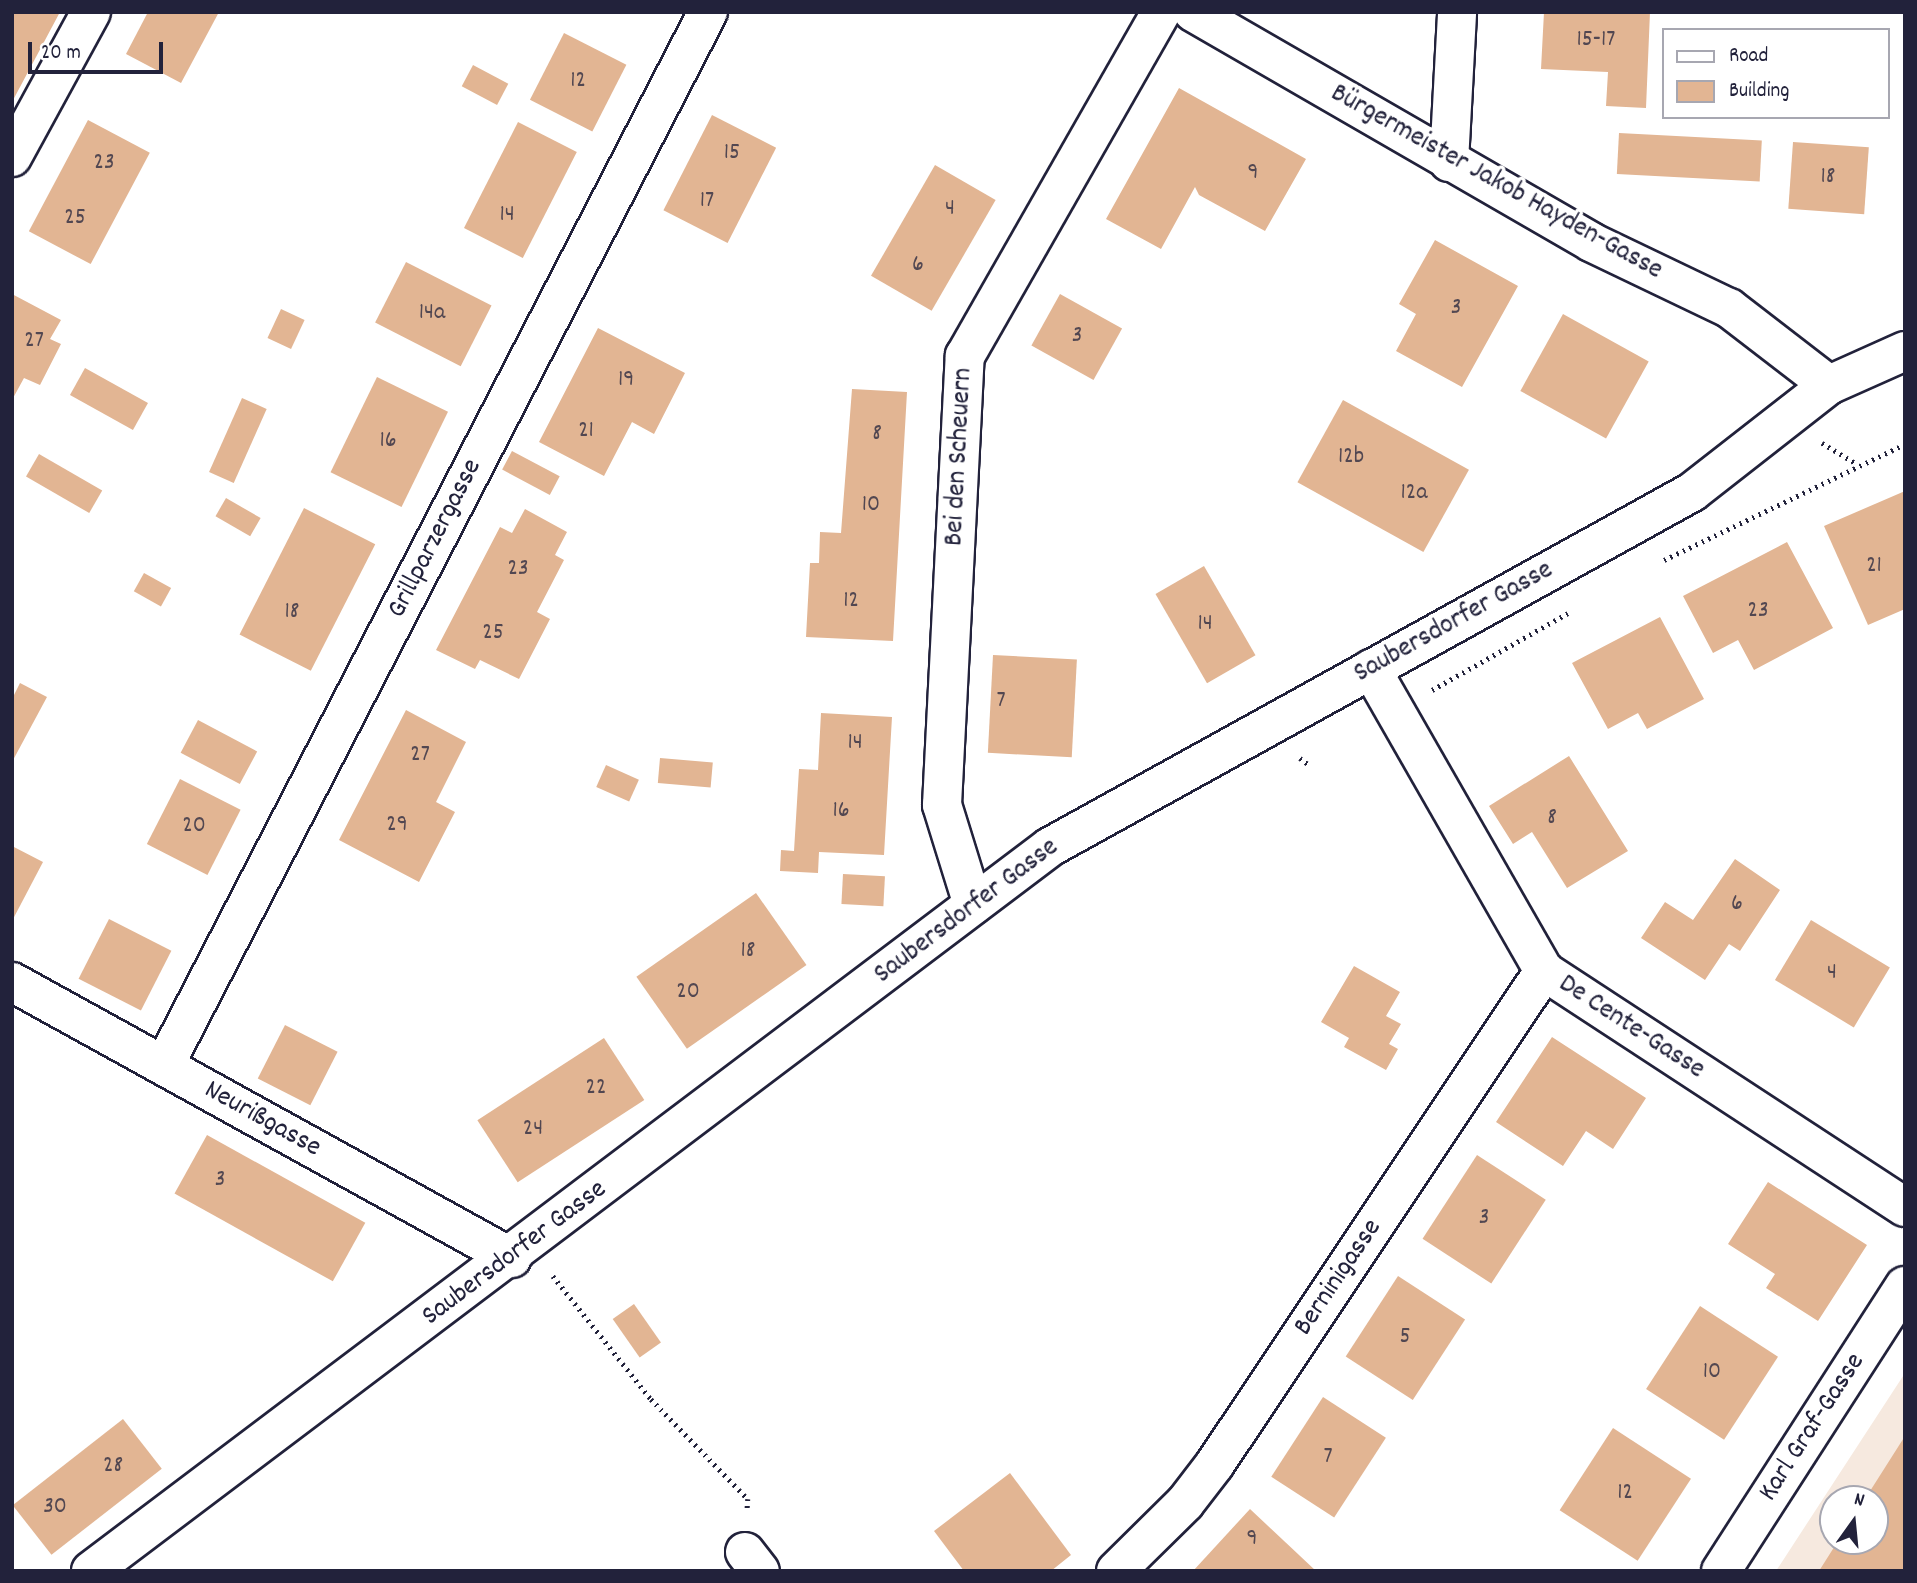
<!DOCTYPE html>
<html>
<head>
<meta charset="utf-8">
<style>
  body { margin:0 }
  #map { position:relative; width:1917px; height:1583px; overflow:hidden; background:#fff; font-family:Dekko,sans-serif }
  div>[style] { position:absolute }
  .built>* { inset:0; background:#f6e9df }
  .building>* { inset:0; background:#e2b593; transform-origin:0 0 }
  .path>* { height:4.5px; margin-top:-2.25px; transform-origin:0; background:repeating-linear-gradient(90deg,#22223b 0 2px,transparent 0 7px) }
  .roads { filter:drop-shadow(2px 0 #22223b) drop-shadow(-2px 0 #22223b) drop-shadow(0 2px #22223b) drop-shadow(0 -2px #22223b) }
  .minor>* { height:38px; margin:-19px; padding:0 19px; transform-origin:19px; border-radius:19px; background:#fff }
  span { translate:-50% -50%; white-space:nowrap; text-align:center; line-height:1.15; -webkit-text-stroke:7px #fff; paint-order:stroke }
  .number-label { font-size:24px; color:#524751 }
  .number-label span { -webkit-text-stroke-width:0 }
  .street-label { font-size:28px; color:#22223b }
  .frame { position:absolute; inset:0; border:14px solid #22223b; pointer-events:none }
  .legend { position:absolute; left:1662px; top:28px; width:228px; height:91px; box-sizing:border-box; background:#fff; border:2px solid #a7a7b1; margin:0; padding:9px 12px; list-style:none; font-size:21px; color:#22223b }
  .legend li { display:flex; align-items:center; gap:14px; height:35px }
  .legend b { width:35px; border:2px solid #a7a7b1 }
  .north { position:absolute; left:1819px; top:1485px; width:70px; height:70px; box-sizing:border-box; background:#fff; border:2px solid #a7a7b1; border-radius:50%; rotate:15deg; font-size:19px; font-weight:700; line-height:28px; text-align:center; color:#22223b }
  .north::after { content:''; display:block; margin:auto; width:24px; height:32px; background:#22223b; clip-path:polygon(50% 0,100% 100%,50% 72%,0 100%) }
  .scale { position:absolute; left:28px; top:42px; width:135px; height:32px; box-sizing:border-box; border:4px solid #22223b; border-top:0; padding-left:9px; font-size:21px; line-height:24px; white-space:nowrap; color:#22223b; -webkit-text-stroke:5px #fff; paint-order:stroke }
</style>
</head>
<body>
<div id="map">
  <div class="built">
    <div style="clip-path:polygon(evenodd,1905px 1373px,1905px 1571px,1776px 1571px,1905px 1373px,1833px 1499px,1875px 1499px,1875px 1541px,1833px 1541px,1833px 1499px)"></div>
  </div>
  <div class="building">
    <div style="clip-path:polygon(12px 12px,60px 12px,12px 102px)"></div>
    <div style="clip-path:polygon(148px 12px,219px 12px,181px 83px,126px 54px)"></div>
    <div style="clip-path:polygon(1544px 12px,1650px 12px,1646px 108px,1606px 106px,1608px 72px,1541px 69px)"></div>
    <div style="left:564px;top:33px;width:70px;height:75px;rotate:27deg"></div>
    <div style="left:473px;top:65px;width:40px;height:24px;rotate:28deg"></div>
    <div style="clip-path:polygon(1179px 88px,1306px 159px,1265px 231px,1199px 195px,1195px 187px,1161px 249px,1106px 219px)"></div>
    <div style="left:712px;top:115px;width:72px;height:107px;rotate:27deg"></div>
    <div style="left:88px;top:120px;width:70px;height:126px;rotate:28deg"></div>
    <div style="left:518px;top:122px;width:66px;height:119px;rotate:27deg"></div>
    <div style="left:1619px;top:133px;width:143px;height:41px;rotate:3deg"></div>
    <div style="left:1793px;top:142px;width:76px;height:67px;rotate:4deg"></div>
    <div style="left:935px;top:165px;width:70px;height:128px;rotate:30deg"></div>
    <div style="clip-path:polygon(1435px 240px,1518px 286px,1462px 387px,1396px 351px,1416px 314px,1399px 304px)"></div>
    <div style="left:406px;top:262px;width:96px;height:68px;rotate:27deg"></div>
    <div style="clip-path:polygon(12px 294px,61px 320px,50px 339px,61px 344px,40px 385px,24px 378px,12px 400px)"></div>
    <div style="left:1060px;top:294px;width:71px;height:59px;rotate:29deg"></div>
    <div style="left:281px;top:309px;width:26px;height:32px;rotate:25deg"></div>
    <div style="left:1563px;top:314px;width:98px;height:88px;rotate:29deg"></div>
    <div style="clip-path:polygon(598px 328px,685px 373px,654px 434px,632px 422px,604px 476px,539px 442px)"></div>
    <div style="left:85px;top:368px;width:72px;height:31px;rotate:29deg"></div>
    <div style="left:377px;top:377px;width:79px;height:106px;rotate:26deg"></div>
    <div style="clip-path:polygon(852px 389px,907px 392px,893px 641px,806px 637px,810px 563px,819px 563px,820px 532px,841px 533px)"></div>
    <div style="left:242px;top:398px;width:27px;height:81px;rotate:24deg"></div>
    <div style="left:1343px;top:400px;width:144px;height:94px;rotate:29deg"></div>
    <div style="left:512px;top:451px;width:54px;height:21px;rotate:28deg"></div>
    <div style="left:39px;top:454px;width:73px;height:26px;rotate:30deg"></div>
    <div style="clip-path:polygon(1905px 491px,1905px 609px,1868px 625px,1824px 526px)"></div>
    <div style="left:226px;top:498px;width:40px;height:21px;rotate:30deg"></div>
    <div style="left:304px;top:508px;width:80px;height:142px;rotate:27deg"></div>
    <div style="clip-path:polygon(525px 509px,567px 532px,555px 555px,564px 560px,537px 612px,550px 619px,519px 679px,480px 660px,475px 669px,436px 650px,500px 527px,512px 533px)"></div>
    <div style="clip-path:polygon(1787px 542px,1833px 628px,1754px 670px,1738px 640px,1713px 653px,1683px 596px)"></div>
    <div style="left:1204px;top:566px;width:103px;height:56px;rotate:60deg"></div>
    <div style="left:144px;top:573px;width:31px;height:21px;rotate:29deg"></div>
    <div style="clip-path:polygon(1660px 617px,1704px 699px,1647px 729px,1638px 713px,1608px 729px,1572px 663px)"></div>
    <div style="left:993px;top:655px;width:84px;height:98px;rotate:3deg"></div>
    <div style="clip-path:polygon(20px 683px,47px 697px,12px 762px,12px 699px)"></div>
    <div style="clip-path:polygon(406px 710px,466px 742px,436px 802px,455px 812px,419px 882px,339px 840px)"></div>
    <div style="clip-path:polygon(821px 713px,892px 717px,884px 855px,819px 852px,818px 873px,780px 871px,781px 850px,794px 851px,799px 769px,818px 770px)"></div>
    <div style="left:198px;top:720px;width:67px;height:37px;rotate:28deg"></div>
    <div style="clip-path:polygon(1569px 756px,1628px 851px,1567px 888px,1532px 832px,1513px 844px,1489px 806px)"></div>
    <div style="left:660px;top:758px;width:53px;height:25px;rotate:5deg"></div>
    <div style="left:606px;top:765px;width:36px;height:24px;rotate:24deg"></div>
    <div style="left:180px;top:779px;width:68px;height:73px;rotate:27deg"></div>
    <div style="clip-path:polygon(12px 846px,43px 862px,12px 921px)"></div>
    <div style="clip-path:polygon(1735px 859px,1780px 890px,1740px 951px,1729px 944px,1705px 980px,1641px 938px,1665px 902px,1693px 920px)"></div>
    <div style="left:843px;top:874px;width:42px;height:30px;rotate:3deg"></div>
    <div style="left:756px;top:893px;width:88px;height:146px;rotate:55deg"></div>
    <div style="left:109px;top:919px;width:70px;height:67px;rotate:27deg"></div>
    <div style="left:1811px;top:920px;width:92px;height:70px;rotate:31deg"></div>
    <div style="clip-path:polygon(1354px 966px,1400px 992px,1386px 1016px,1401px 1024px,1389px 1044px,1398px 1049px,1386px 1070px,1344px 1047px,1349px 1038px,1321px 1022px)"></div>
    <div style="left:285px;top:1025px;width:59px;height:60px;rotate:27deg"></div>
    <div style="clip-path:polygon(1552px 1037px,1646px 1098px,1613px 1149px,1586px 1131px,1563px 1166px,1496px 1122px)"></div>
    <div style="left:604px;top:1038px;width:74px;height:151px;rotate:57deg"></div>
    <div style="left:207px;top:1135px;width:181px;height:67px;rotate:29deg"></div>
    <div style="left:1477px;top:1155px;width:82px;height:100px;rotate:33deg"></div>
    <div style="clip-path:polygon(1768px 1182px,1867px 1245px,1818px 1321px,1766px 1288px,1775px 1274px,1728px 1244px)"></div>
    <div style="left:1398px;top:1276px;width:80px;height:96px;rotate:33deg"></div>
    <div style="left:634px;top:1304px;width:47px;height:26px;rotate:55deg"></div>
    <div style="left:1700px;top:1306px;width:93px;height:99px;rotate:33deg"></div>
    <div style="left:1323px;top:1397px;width:75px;height:95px;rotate:33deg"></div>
    <div style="left:123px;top:1419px;width:63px;height:140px;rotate:52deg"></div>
    <div style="left:1613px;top:1428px;width:93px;height:98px;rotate:33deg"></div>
    <div style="clip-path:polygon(1905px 1436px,1905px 1571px,1819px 1571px,1838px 1541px,1875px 1541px,1875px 1499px,1865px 1499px)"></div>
    <div style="clip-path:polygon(1010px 1473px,1071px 1555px,1051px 1571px,964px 1571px,934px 1531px)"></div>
    <div style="clip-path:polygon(1250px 1509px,1316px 1571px,1193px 1571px)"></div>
  </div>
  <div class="path">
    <div style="left:1822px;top:443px;width:41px;rotate:31deg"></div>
    <div style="left:1664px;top:560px;width:267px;rotate:-25.7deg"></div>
    <div style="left:1432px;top:690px;width:156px;rotate:-29.5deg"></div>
    <div style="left:1300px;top:758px;width:10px;rotate:37deg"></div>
    <div style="left:553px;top:1276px;width:157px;rotate:51.5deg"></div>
    <div style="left:651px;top:1399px;width:139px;rotate:45.9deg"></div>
    <div style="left:748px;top:1499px;width:13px;rotate:94deg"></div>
  </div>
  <div class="roads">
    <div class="minor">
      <div style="left:1193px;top:12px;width:460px;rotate:30deg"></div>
      <div style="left:1591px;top:242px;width:153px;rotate:25.6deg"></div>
      <div style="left:1729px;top:308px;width:126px;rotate:37.6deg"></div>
      <div style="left:12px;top:157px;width:165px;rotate:-61.4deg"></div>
      <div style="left:1449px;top:162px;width:150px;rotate:-86.9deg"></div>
      <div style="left:1371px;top:669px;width:348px;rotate:60.2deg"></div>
      <div style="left:1544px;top:971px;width:431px;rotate:33.2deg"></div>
      <div style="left:973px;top:905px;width:105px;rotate:-107.2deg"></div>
      <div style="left:942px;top:805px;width:450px;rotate:-87.1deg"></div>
      <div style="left:965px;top:356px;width:396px;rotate:-60.3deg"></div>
      <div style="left:12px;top:982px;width:571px;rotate:28.9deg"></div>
      <div style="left:164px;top:1066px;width:1186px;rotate:-62.7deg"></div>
      <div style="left:745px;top:1552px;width:24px;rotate:52deg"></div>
      <div style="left:91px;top:1571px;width:1202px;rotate:-37.05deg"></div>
      <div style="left:1050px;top:847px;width:734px;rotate:-28.94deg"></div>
      <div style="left:1692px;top:492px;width:174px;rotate:-38deg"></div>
      <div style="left:1829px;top:385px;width:83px;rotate:-24.1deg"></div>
      <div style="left:1116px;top:1571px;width:97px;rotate:-44.6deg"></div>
      <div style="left:1185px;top:1503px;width:49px;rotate:-52.4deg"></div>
      <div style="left:1215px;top:1464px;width:593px;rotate:-56.28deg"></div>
      <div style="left:1721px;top:1571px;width:339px;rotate:-57.2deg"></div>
    </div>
  </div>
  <div class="number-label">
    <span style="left:1596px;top:41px">15-17</span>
    <span style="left:578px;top:82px">12</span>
    <span style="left:732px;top:154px">15</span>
    <span style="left:104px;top:164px">23</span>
    <span style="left:1253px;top:174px">9</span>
    <span style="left:1828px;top:178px">18</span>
    <span style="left:707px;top:202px">17</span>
    <span style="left:950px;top:210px">4</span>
    <span style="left:507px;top:216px">14</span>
    <span style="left:75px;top:219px">25</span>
    <span style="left:918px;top:266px">6</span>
    <span style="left:1456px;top:309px">3</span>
    <span style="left:432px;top:314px">14a</span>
    <span style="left:1077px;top:337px">3</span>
    <span style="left:34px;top:342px">27</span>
    <span style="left:626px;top:381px">19</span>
    <span style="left:586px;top:432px">21</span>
    <span style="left:877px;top:435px">8</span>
    <span style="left:388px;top:442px">16</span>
    <span style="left:1351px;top:458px">12b</span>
    <span style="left:1414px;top:494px">12a</span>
    <span style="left:871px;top:506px">10</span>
    <span style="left:1874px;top:567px">21</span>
    <span style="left:518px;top:570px">23</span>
    <span style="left:851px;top:602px">12</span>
    <span style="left:1758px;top:612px">23</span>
    <span style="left:292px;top:613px">18</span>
    <span style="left:1205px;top:625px">14</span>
    <span style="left:493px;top:634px">25</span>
    <span style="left:1001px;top:702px">7</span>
    <span style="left:855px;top:744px">14</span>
    <span style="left:420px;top:756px">27</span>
    <span style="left:841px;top:812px">16</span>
    <span style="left:1552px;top:819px">8</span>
    <span style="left:397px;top:826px">29</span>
    <span style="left:194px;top:827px">20</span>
    <span style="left:1737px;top:905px">6</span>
    <span style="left:748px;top:952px">18</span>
    <span style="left:1832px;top:974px">4</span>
    <span style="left:688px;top:993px">20</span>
    <span style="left:596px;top:1089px">22</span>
    <span style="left:533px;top:1130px">24</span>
    <span style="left:220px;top:1181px">3</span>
    <span style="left:1484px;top:1219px">3</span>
    <span style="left:1405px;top:1338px">5</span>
    <span style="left:1712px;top:1373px">10</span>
    <span style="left:1328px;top:1458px">7</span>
    <span style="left:113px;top:1467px">28</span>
    <span style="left:1625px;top:1494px">12</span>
    <span style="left:55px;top:1508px">30</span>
    <span style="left:1252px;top:1540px">9</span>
  </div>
  <div class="street-label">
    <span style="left:1496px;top:183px;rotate:29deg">Bürgermeister Jakob Hayden-Gasse</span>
    <span style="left:960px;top:457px;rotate:-87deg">Bei den Scheuern</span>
    <span style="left:436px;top:539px;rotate:-63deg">Grillparzergasse</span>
    <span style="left:1454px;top:623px;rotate:-29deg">Saubersdorfer Gasse</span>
    <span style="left:967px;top:912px;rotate:-37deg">Saubersdorfer Gasse</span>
    <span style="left:1631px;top:1028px;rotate:33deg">De Cente-Gasse</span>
    <span style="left:262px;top:1120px;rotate:29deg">Neurißgasse</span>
    <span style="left:515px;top:1254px;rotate:-37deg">Saubersdorfer Gasse</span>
    <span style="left:1339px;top:1278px;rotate:-56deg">Berninigasse</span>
    <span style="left:1813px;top:1428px;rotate:-57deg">Karl Graf-Gasse</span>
  </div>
  <div class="frame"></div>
  <ul class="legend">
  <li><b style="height:9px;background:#fff"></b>Road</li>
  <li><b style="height:19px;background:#e2b593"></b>Building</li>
  </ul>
  <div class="north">N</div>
  <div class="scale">20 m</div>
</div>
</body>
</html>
